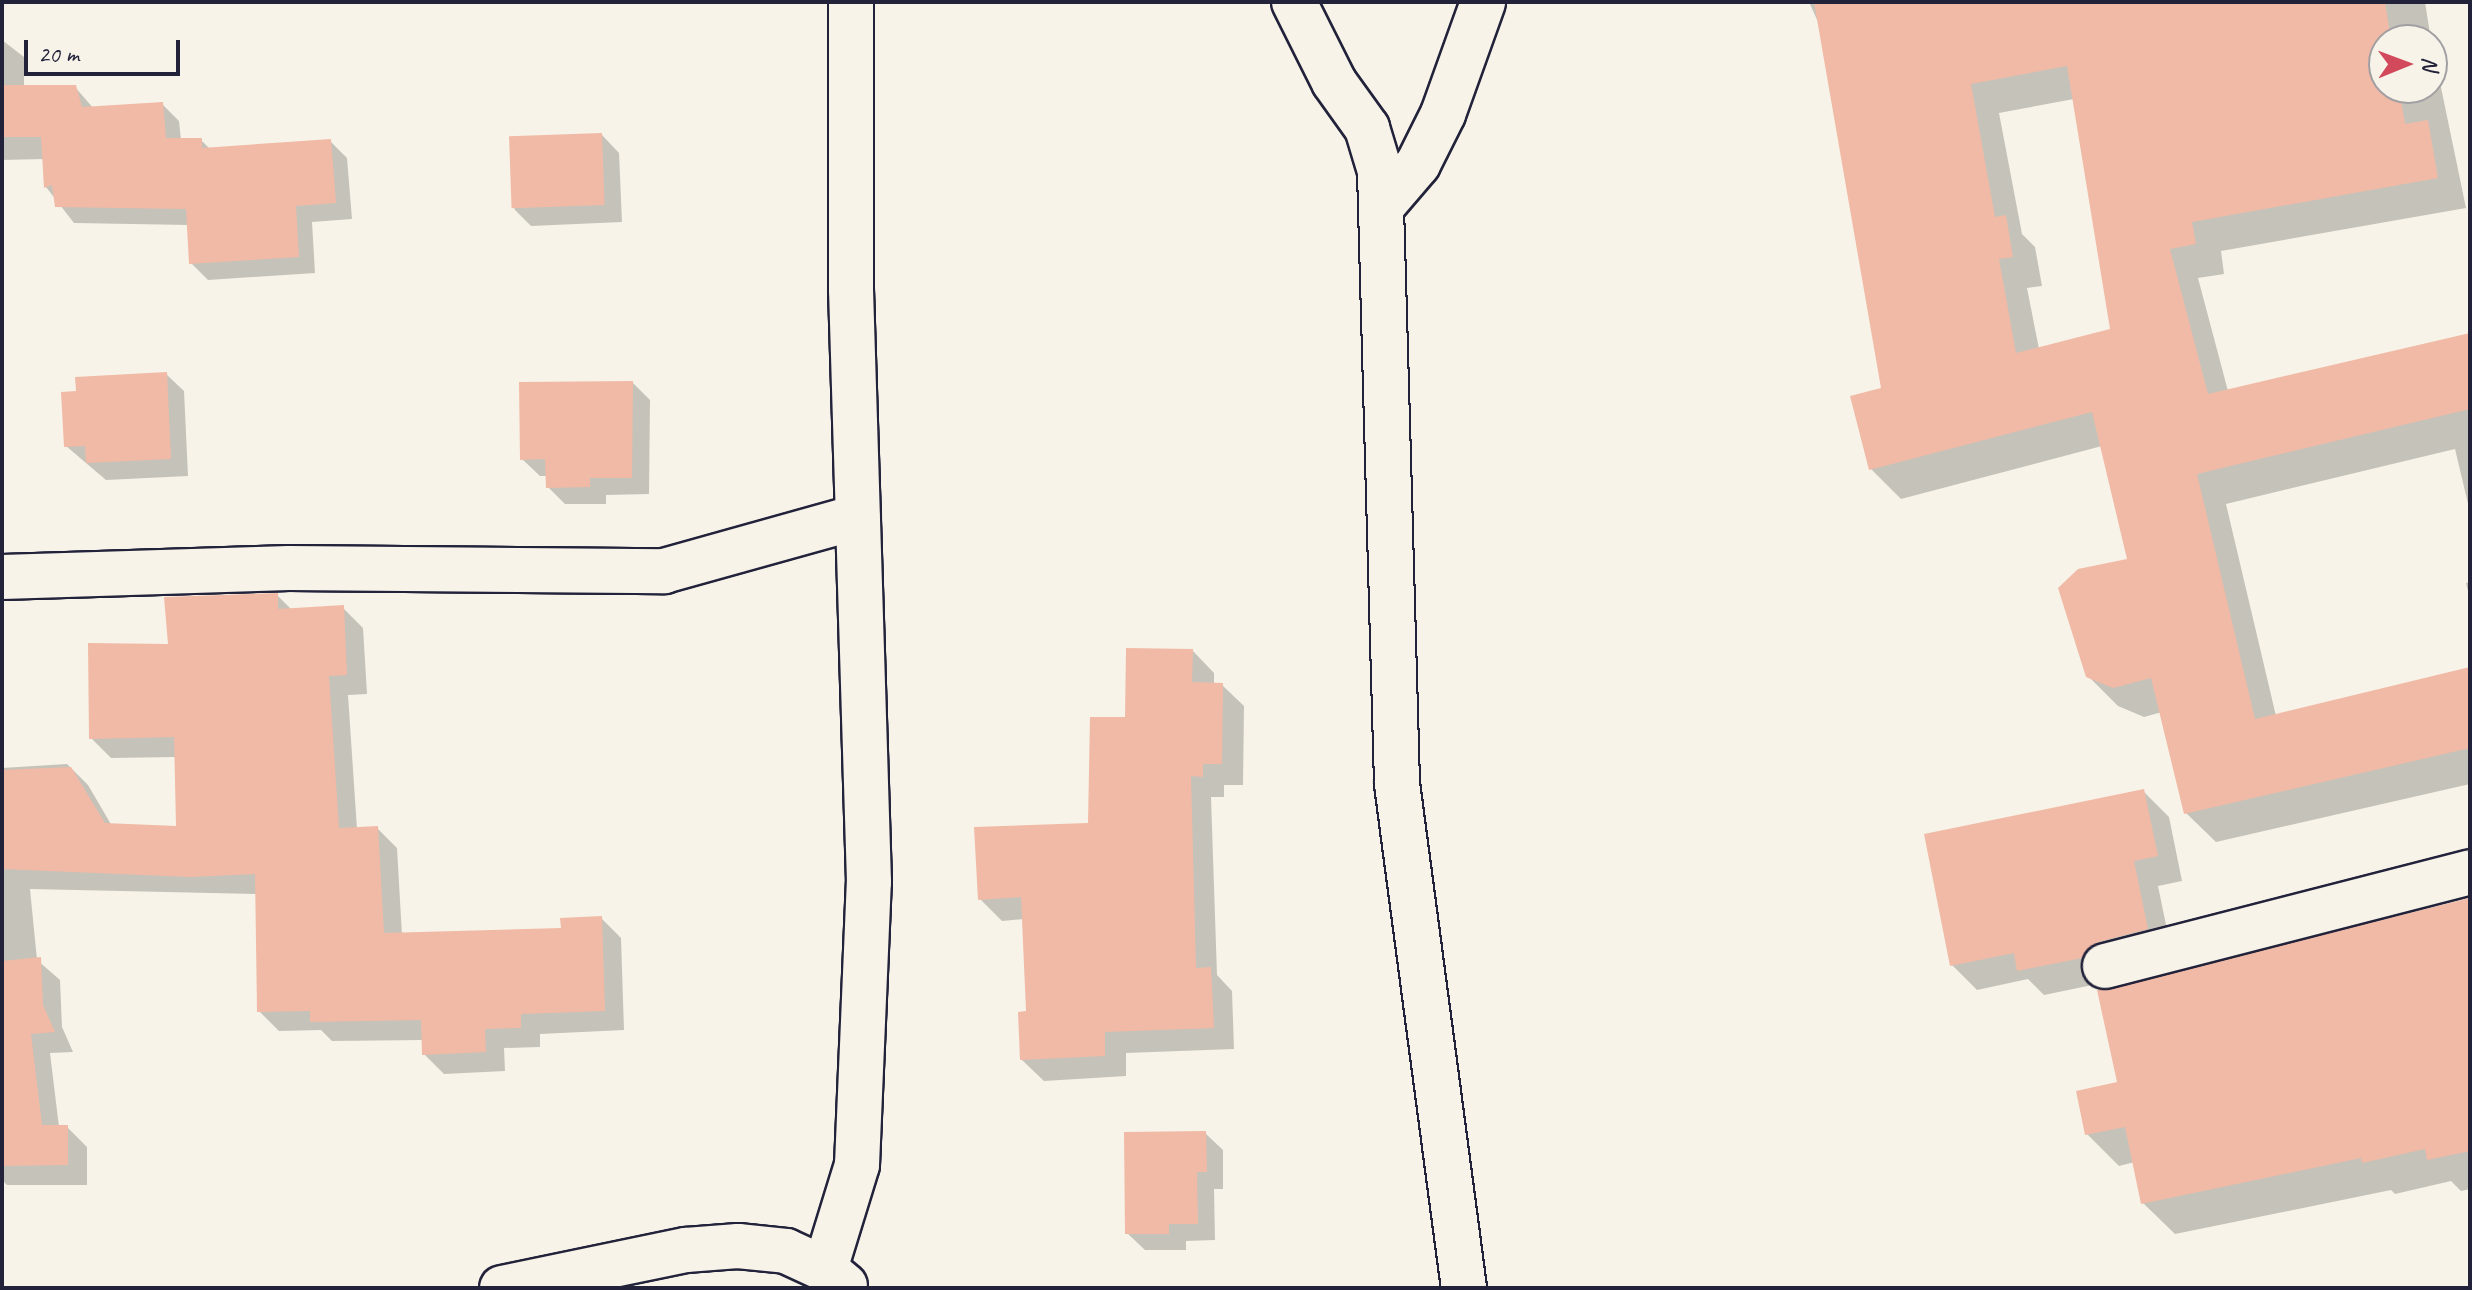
<!DOCTYPE html>
<html>
<head>
<meta charset="utf-8">
<style>
  body { margin:0 }
  #map { position:relative; width:2472px; height:1290px; overflow:hidden; background:#f7f3e8; font-family:Caveat,sans-serif }
  div>[style] { position:absolute }
  .shadow>* { inset:0; background:#0003 }
  .building>* { inset:0; background:#f1baa6; transform-origin:0 0 }
  .roads { filter:drop-shadow(2px 0 #22223b) drop-shadow(-2px 0 #22223b) drop-shadow(0 2px #22223b) drop-shadow(0 -2px #22223b) }
  .minor>* { height:44px; margin:-22px; padding:0 22px; transform-origin:22px; border-radius:22px; background:#f7f3e8 }
  span { translate:-50% -50%; white-space:nowrap; text-align:center; line-height:1.15; -webkit-text-stroke:6px #f7f3e8; paint-order:stroke }
  .frame { position:absolute; inset:0; border:4px solid #22223b; pointer-events:none }
  .north { position:absolute; left:2368px; top:24px; width:80px; height:80px; box-sizing:border-box; background:#f7f3e8; border:2px solid #a29fa3; border-radius:50%; rotate:89deg; font-size:22px; font-weight:700; line-height:32px; text-align:center; color:#22223b }
  .north::after { content:''; display:block; margin:auto; width:28px; height:36px; background:#d1495b; clip-path:polygon(50% 0,100% 100%,50% 72%,0 100%) }
  .scale { position:absolute; left:24px; top:40px; width:156px; height:36px; box-sizing:border-box; border:4px solid #22223b; border-top:0; padding-left:10px; font-size:24px; line-height:28px; white-space:nowrap; color:#22223b; -webkit-text-stroke:6px #f7f3e8; paint-order:stroke }
</style>
</head>
<body>
<div id="map">
  <div class="shadow">
    <div style="clip-path:polygon(evenodd,1809px 2px,2425px 2px,2431px 40px,2384px 40px,2384px 88px,2432px 88px,2432px 44px,2466px 208px,2221px 251px,2224px 274px,2198px 278px,2228px 391px,2470px 335px,2470px 512px,2455px 449px,2226px 504px,2276px 716px,2470px 669px,2470px 784px,2216px 842px,2186px 813px,2162px 712px,2144px 717px,2118px 706px,2088px 676px,2129px 560px,2102px 446px,1901px 499px,1871px 469px,1884px 390px,1819px 24px,1809px 2px,2074px 99px,2112px 330px,2039px 349px,2027px 288px,2042px 286px,2035px 247px,2022px 234px,1999px 113px,2074px 99px)"></div>
    <div style="clip-path:polygon(2px 40px,24px 57px,24px 87px,75px 87px,94px 109px,162px 104px,179px 121px,181px 140px,201px 140px,210px 149px,330px 141px,347px 158px,352px 219px,312px 222px,315px 273px,208px 280px,191px 263px,189px 225px,74px 223px,46px 187px,44px 159px,2px 160px)"></div>
    <div style="clip-path:polygon(602px 135px,619px 153px,622px 222px,531px 226px,514px 209px)"></div>
    <div style="clip-path:polygon(166px 374px,184px 391px,188px 476px,106px 480px,66px 446px)"></div>
    <div style="clip-path:polygon(633px 383px,650px 400px,649px 494px,606px 495px,606px 504px,565px 504px,548px 487px,548px 476px,540px 476px,522px 459px)"></div>
    <div style="clip-path:polygon(2470px 582px,2470px 599px,2466px 583px)"></div>
    <div style="clip-path:polygon(277px 595px,292px 610px,343px 608px,363px 628px,367px 694px,348px 695px,357px 829px,377px 828px,397px 848px,402px 935px,563px 930px,601px 918px,621px 938px,624px 1030px,540px 1034px,540px 1047px,504px 1048px,505px 1071px,444px 1074px,424px 1054px,424px 1040px,332px 1041px,321px 1030px,279px 1031px,259px 1011px,257px 894px,30px 889px,37px 960px,60px 980px,62px 1027px,73px 1052px,50px 1053px,59px 1127px,67px 1127px,87px 1147px,87px 1185px,7px 1185px,2px 1180px,2px 768px,67px 764px,88px 785px,112px 826px,178px 828px,177px 757px,111px 758px,91px 738px,170px 646px)"></div>
    <div style="clip-path:polygon(1193px 651px,1214px 673px,1214px 685px,1222px 685px,1244px 706px,1243px 785px,1224px 785px,1224px 797px,1211px 797px,1217px 975px,1232px 991px,1234px 1049px,1126px 1053px,1126px 1076px,1044px 1081px,1022px 1060px,1028px 1012px,1024px 919px,1002px 921px,980px 899px,1090px 824px,1127px 719px)"></div>
    <div style="clip-path:polygon(2144px 792px,2169px 817px,2182px 881px,2158px 886px,2172px 954px,2107px 982px,2044px 995px,2028px 979px,1977px 990px,1952px 965px)"></div>
    <div style="clip-path:polygon(2470px 900px,2470px 1189px,2461px 1191px,2451px 1181px,2395px 1194px,2391px 1190px,2175px 1234px,2143px 1203px,2135px 1162px,2119px 1166px,2087px 1134px,2119px 1084px)"></div>
    <div style="clip-path:polygon(1205px 1133px,1223px 1150px,1223px 1189px,1214px 1189px,1215px 1240px,1186px 1241px,1186px 1250px,1145px 1250px,1127px 1233px)"></div>
  </div>
  <div class="building">
    <div style="clip-path:polygon(evenodd,1814px 2px,2385px 2px,2391px 40px,2384px 40px,2384px 88px,2399px 88px,2405px 124px,2428px 120px,2438px 178px,2192px 222px,2196px 244px,2170px 249px,2208px 394px,2470px 333px,2470px 409px,2197px 474px,2255px 719px,2470px 667px,2470px 748px,2184px 814px,2151px 678px,2113px 688px,2086px 677px,2058px 588px,2078px 569px,2127px 559px,2092px 412px,1869px 470px,1850px 396px,1881px 388px,1814px 2px,2067px 66px,2110px 329px,2016px 353px,1999px 259px,2013px 257px,2006px 215px,1995px 217px,1971px 84px,2067px 66px)"></div>
    <div style="clip-path:polygon(2px 85px,76px 85px,82px 107px,163px 102px,166px 138px,202px 138px,202px 148px,331px 139px,336px 203px,296px 206px,299px 257px,189px 264px,186px 209px,55px 207px,52px 185px,44px 188px,41px 137px,2px 137px)"></div>
    <div style="left:602px;top:133px;width:72px;height:93px;rotate:88deg"></div>
    <div style="clip-path:polygon(167px 372px,171px 459px,86px 463px,85px 446px,64px 447px,61px 392px,76px 391px,75px 377px)"></div>
    <div style="clip-path:polygon(633px 381px,632px 478px,590px 478px,590px 487px,546px 488px,545px 459px,520px 460px,519px 382px)"></div>
    <div style="clip-path:polygon(278px 593px,278px 609px,344px 605px,347px 675px,329px 676px,339px 828px,378px 826px,384px 933px,561px 928px,560px 918px,602px 916px,605px 1011px,521px 1014px,521px 1028px,485px 1029px,486px 1052px,422px 1055px,421px 1020px,310px 1022px,310px 1011px,257px 1012px,255px 874px,190px 877px,2px 869px,2px 770px,71px 767px,105px 823px,176px 826px,174px 737px,89px 739px,88px 643px,168px 644px,164px 597px)"></div>
    <div style="clip-path:polygon(1126px 648px,1193px 649px,1192px 682px,1223px 683px,1222px 764px,1203px 764px,1203px 777px,1191px 776px,1196px 968px,1211px 967px,1214px 1028px,1105px 1032px,1105px 1056px,1020px 1060px,1018px 1012px,1026px 1011px,1021px 897px,978px 900px,974px 827px,1088px 823px,1090px 717px,1125px 717px)"></div>
    <div style="clip-path:polygon(2144px 789px,2158px 856px,2134px 861px,2148px 929px,2098px 942px,2082px 958px,2017px 971px,2014px 953px,1950px 966px,1924px 834px)"></div>
    <div style="clip-path:polygon(2470px 898px,2470px 1151px,2427px 1160px,2425px 1149px,2362px 1163px,2361px 1158px,2141px 1204px,2125px 1127px,2085px 1135px,2076px 1091px,2117px 1082px,2097px 990px)"></div>
    <div style="clip-path:polygon(41px 957px,43px 1005px,55px 1032px,31px 1034px,42px 1125px,68px 1125px,68px 1165px,2px 1166px,2px 961px)"></div>
    <div style="clip-path:polygon(1206px 1131px,1207px 1172px,1197px 1172px,1198px 1224px,1169px 1224px,1169px 1234px,1125px 1234px,1124px 1132px)"></div>
  </div>
  <div class="roads">
    <div class="minor">
      <div style="left:1294px;top:2px;width:89px;rotate:63.4deg"></div>
      <div style="left:1334px;top:82px;width:57px;rotate:54.3deg"></div>
      <div style="left:1367px;top:128px;width:45px;rotate:73.2deg"></div>
      <div style="left:1380px;top:171px;width:613px;rotate:88.41deg"></div>
      <div style="left:1397px;top:784px;width:508px;rotate:82.43deg"></div>
      <div style="left:1383px;top:205px;width:54px;rotate:-49.5deg"></div>
      <div style="left:1418px;top:164px;width:56px;rotate:-63.4deg"></div>
      <div style="left:1443px;top:114px;width:119px;rotate:-70.3deg"></div>
      <div style="left:2px;top:577px;width:287px;rotate:-1.8deg"></div>
      <div style="left:289px;top:568px;width:375px;rotate:0.5deg"></div>
      <div style="left:664px;top:571px;width:201px;rotate:-15.6deg"></div>
      <div style="left:2105px;top:966px;width:377px;rotate:-14.4deg"></div>
      <div style="left:825px;top:1269px;width:109px;rotate:-72.9deg"></div>
      <div style="left:857px;top:1165px;width:283px;rotate:-87.6deg"></div>
      <div style="left:869px;top:882px;width:592px;rotate:-91.74deg"></div>
      <div style="left:851px;top:290px;width:288px;rotate:-90deg"></div>
      <div style="left:502px;top:1288px;width:188px;rotate:-11.7deg"></div>
      <div style="left:686px;top:1250px;width:52px;rotate:-4.4deg"></div>
      <div style="left:738px;top:1246px;width:48px;rotate:5.9deg"></div>
      <div style="left:786px;top:1251px;width:43px;rotate:24.8deg"></div>
      <div style="left:825px;top:1269px;width:26px;rotate:40deg"></div>
    </div>
  </div>
  <div class="frame"></div>
  <div class="north">N</div>
  <div class="scale">20 m</div>
</div>
</body>
</html>
